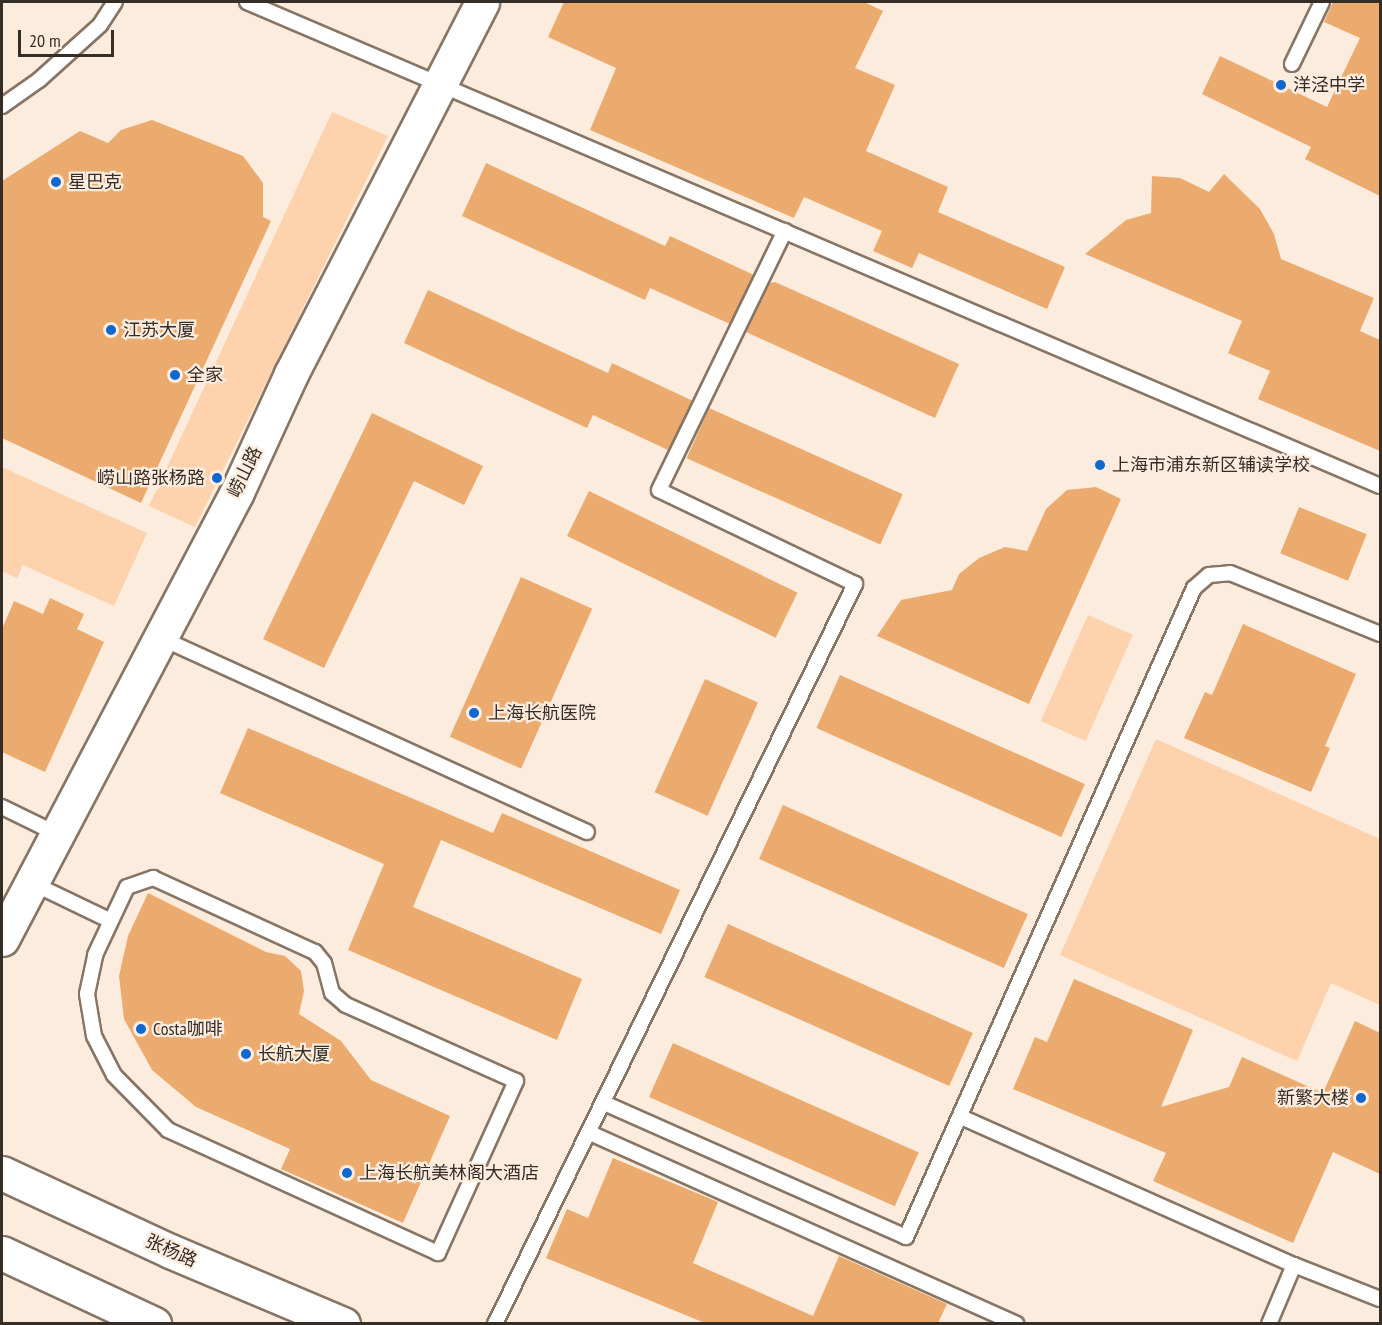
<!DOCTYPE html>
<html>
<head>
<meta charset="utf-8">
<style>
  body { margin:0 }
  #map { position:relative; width:1382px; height:1325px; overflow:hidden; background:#fcecde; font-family:"PT Sans Narrow","Noto Sans SC",sans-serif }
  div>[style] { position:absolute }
  .green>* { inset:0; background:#fdd2ac; transform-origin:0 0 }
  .building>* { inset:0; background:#ebab6e; transform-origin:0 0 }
  .roads { filter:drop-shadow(2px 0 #877565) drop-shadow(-2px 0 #877565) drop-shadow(0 2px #877565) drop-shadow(0 -2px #877565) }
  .service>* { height:14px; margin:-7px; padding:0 7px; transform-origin:7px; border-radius:7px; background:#fff }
  .tertiary>* { height:33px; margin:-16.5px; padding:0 16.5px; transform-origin:16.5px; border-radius:16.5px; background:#fff }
  .secondary>* { height:33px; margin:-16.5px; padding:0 16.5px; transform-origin:16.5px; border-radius:16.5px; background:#fff }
  .dots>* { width:16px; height:16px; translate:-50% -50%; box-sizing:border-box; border:3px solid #fcecde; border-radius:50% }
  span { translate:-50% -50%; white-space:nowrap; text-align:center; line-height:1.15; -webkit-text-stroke:4.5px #fcecde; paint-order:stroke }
  .poi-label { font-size:18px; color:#352e27 }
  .left { translate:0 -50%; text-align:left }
  .right { translate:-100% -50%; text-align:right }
  .street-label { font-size:18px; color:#352e27 }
  .frame { position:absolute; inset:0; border:3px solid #352e27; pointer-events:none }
  .scale { position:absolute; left:18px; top:30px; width:96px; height:27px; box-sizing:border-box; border:3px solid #352e27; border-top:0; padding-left:8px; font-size:18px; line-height:21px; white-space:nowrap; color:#352e27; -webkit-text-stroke:4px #fcecde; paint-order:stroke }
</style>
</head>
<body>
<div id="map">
  <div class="green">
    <div style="clip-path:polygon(332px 112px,388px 136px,195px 527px,149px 506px)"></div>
    <div style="clip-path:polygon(2px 467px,147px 533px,114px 606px,23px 565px,17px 578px,2px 571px)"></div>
    <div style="left:1088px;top:615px;width:49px;height:116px;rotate:24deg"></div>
    <div style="clip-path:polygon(1156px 739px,1380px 839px,1380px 1005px,1331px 983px,1297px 1061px,1060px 955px)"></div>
  </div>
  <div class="building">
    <div style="clip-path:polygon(564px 2px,864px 2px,883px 11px,855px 68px,895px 85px,866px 151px,948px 187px,938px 212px,1065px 267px,1047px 309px,919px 253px,912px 268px,873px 251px,882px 231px,804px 197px,794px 218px,590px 130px,616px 68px,548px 37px)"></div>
    <div style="clip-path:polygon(1333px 2px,1380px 2px,1380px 196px,1305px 159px,1311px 147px,1202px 94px,1220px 56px,1327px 107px,1360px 38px,1324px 22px)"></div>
    <div style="clip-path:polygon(152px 120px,243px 156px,263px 183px,263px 217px,271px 221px,141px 503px,2px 438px,2px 181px,80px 131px,108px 143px,121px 130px)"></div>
    <div style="clip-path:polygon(486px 163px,665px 246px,670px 236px,754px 275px,730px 324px,650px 288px,645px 300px,462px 216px)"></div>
    <div style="clip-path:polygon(1224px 174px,1260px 209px,1274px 234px,1281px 259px,1374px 298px,1360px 331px,1380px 340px,1380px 451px,1258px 399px,1270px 371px,1228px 353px,1242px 321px,1085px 254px,1126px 220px,1151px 213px,1152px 176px,1180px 178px,1209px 192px)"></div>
    <div style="clip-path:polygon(775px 282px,959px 364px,935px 418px,746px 332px,770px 283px)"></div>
    <div style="clip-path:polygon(428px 290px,608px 373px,612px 363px,693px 401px,668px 450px,593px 415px,587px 428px,404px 343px)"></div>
    <div style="left:709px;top:408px;width:212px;height:55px;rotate:24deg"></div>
    <div style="clip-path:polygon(372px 413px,483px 466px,464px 505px,414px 481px,324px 668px,263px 639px)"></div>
    <div style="clip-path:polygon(1096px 487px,1121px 499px,1029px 704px,877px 636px,901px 600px,952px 590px,959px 574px,979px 558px,1005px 547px,1027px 551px,1046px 509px,1067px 490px)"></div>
    <div style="left:589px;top:491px;width:232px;height:50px;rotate:26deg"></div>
    <div style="left:1299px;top:507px;width:73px;height:50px;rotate:22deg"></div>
    <div style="left:521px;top:577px;width:78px;height:175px;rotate:24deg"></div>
    <div style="clip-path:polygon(50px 598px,84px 614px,77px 629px,104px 642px,45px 772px,2px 752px,2px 629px,14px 601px,43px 614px)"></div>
    <div style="clip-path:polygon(1243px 624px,1356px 674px,1325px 746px,1330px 748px,1311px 792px,1184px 738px,1205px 692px,1212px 695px)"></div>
    <div style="left:840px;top:675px;width:268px;height:58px;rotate:24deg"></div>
    <div style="left:705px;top:679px;width:58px;height:124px;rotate:24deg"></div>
    <div style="clip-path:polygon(248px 728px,493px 833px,502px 813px,680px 890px,661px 934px,441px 840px,413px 907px,582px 979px,557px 1040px,348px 950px,384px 864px,220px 793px)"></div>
    <div style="left:783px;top:805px;width:268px;height:59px;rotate:24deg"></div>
    <div style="clip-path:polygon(148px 893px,266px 952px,285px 956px,301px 971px,304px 991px,299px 1014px,341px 1041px,371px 1080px,450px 1116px,403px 1223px,281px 1169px,290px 1149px,196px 1107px,152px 1070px,124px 1019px,119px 976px,128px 936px)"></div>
    <div style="left:728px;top:924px;width:268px;height:58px;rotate:24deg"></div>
    <div style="clip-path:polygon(1074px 979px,1193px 1030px,1161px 1107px,1229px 1087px,1242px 1057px,1323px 1093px,1355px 1021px,1380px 1033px,1380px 1174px,1333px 1152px,1293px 1243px,1153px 1181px,1166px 1153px,1013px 1089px,1035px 1037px,1047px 1042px)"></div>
    <div style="left:673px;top:1043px;width:269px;height:59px;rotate:24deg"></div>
    <div style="clip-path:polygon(613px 1158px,718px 1202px,693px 1263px,813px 1316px,839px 1256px,947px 1304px,938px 1323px,705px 1323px,546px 1258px,567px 1209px,588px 1218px)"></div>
  </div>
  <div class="roads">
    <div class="service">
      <div style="left:247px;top:2px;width:1232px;rotate:23.13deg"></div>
      <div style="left:1292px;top:64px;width:69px;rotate:-64.2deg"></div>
      <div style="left:2px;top:106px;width:45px;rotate:-35.1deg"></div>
      <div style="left:39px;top:80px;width:82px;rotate:-42deg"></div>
      <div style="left:100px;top:25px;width:27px;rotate:-57deg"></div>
      <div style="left:161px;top:638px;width:468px;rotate:24.5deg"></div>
      <div style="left:2px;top:807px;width:59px;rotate:26.1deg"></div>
      <div style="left:153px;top:878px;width:178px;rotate:24.6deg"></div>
      <div style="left:315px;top:952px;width:14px;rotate:51deg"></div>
      <div style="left:324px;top:963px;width:31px;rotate:75deg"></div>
      <div style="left:332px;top:993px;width:18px;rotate:41deg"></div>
      <div style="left:346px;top:1005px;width:186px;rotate:24.1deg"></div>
      <div style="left:516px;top:1081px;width:189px;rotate:114.4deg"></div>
      <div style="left:438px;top:1253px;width:297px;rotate:-155.5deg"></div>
      <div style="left:168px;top:1130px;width:77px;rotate:-134.5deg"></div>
      <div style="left:114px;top:1075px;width:44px;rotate:-117.1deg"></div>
      <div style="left:94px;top:1036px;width:43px;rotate:-99.5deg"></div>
      <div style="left:87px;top:994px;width:40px;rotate:-78deg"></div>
      <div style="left:95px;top:955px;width:75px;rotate:-64.8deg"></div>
      <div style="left:127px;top:887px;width:28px;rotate:-19deg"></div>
      <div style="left:30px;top:882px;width:88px;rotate:25.7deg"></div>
      <div style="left:604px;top:1103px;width:330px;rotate:23.9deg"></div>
      <div style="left:906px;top:1237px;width:710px;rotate:-66.07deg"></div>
      <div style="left:1194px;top:588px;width:20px;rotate:-41deg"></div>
      <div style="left:1209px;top:575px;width:21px;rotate:-5deg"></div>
      <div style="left:1230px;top:573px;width:162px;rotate:22.1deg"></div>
      <div style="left:961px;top:1117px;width:364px;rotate:24deg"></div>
      <div style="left:1294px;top:1265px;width:64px;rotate:113deg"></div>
      <div style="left:590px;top:1133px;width:467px;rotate:24.1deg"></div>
      <div style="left:1294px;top:1265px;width:92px;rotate:21.6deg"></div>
      <div style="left:495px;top:1324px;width:823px;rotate:-64.06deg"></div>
      <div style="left:855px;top:584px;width:217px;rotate:-154.4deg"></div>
      <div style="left:659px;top:490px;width:288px;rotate:-64.1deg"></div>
    </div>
    <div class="tertiary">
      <div style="left:2px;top:939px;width:505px;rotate:-62.27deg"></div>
      <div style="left:237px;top:492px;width:130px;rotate:-65.4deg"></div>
      <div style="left:291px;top:374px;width:418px;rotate:-62.8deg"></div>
    </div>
    <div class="secondary">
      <div style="left:2px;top:1173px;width:185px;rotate:24.9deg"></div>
      <div style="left:170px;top:1251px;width:188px;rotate:22.9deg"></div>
      <div style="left:2px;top:1253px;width:168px;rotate:25deg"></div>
    </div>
  </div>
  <div class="dots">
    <div style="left:1281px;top:85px;background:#0f67d1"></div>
    <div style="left:56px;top:182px;background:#0f67d1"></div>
    <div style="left:111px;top:330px;background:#0f67d1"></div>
    <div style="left:175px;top:375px;background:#0f67d1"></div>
    <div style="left:1100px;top:465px;background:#0f67d1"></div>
    <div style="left:217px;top:478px;background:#0f67d1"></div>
    <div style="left:474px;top:713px;background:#0f67d1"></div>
    <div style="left:141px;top:1029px;background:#0f67d1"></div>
    <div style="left:246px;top:1054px;background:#0f67d1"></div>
    <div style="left:1361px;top:1098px;background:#0f67d1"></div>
    <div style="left:347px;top:1173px;background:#0f67d1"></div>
  </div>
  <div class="poi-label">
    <span class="left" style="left:1293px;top:85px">洋泾中学</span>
    <span class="left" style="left:68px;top:182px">星巴克</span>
    <span class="left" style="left:123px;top:330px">江苏大厦</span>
    <span class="left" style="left:187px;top:375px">全家</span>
    <span class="left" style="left:1112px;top:465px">上海市浦东新区辅读学校</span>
    <span class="right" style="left:205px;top:478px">崂山路张杨路</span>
    <span class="left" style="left:488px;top:713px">上海长航医院</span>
    <span class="left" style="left:153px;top:1029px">Costa咖啡</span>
    <span class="left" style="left:258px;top:1054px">长航大厦</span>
    <span class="right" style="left:1349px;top:1098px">新繁大楼</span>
    <span class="left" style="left:359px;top:1173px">上海长航美林阁大酒店</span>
  </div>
  <div class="street-label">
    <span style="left:245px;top:472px;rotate:-64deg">崂山路</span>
    <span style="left:171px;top:1251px;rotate:24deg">张杨路</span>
  </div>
  <div class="frame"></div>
  <div class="scale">20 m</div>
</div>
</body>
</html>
